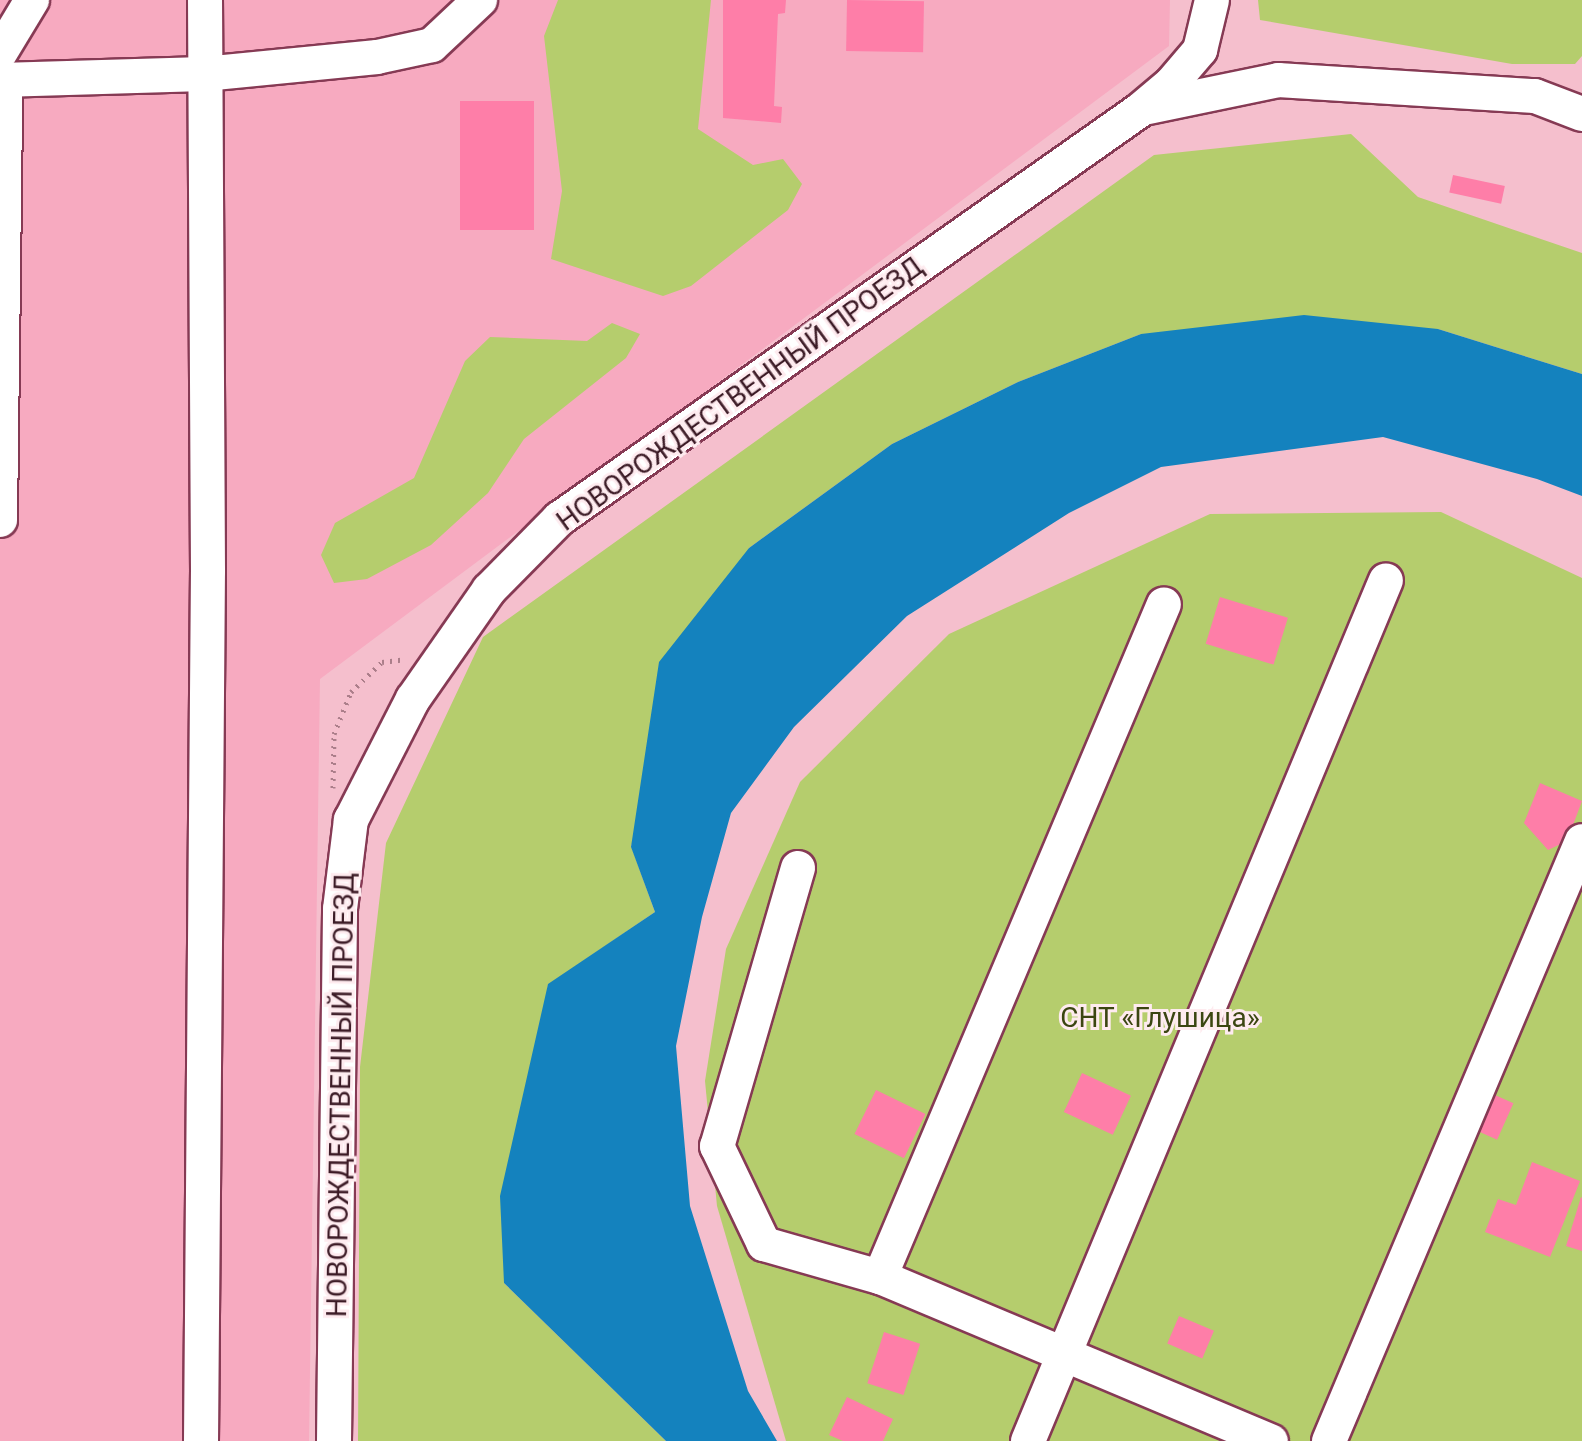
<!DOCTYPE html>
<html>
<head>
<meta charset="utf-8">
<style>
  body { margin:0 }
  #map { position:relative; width:1582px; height:1441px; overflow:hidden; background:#f5bfcd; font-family:Roboto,sans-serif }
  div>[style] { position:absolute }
  .built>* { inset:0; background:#f7aac0 }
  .green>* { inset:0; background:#b5cd6d }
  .water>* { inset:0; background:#1482be }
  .building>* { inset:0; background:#fe7ea8; transform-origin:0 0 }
  .path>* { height:5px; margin-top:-2.5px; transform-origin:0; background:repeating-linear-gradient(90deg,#ab7e8a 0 2px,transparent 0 8px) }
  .roads { filter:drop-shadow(2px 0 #863a54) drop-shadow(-2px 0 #863a54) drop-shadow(0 2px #863a54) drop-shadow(0 -2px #863a54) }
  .minor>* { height:34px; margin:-17px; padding:0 17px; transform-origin:17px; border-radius:17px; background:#fff }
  span { translate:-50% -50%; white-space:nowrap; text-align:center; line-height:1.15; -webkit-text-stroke:6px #feebef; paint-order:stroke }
  .street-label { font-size:28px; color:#3c1b26 }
  .park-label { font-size:28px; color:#3b4611 }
</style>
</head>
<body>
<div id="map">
  <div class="built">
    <div style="clip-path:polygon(0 0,1170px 0,1169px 46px,320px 679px,309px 1441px,0 1441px)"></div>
  </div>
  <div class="green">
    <div style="clip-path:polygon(558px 0,711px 0,698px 129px,753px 165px,783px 159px,802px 184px,788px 210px,691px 286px,663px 296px,551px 259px,562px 191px,544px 36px)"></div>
    <div style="clip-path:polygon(1258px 0,1582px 0,1582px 56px,1575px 64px,1512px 64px,1260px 20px)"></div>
    <div style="clip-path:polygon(1351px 134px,1418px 197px,1582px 253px,1582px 374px,1438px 329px,1141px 334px,1018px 382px,892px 444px,749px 548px,631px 846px,655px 912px,548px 985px,504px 1283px,666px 1441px,358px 1441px,360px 1067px,386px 843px,483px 637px,1154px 155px)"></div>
    <div style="clip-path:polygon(612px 323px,640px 334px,626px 358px,524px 439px,488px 493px,431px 545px,367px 579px,334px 583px,321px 555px,335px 523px,414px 478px,465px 361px,490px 337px,587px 341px)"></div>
    <div style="clip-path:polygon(1441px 512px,1582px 578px,1582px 1441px,786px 1441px,717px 1206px,705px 1081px,726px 949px,800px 782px,949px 634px,1210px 514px)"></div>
  </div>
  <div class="water">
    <div style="clip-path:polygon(1304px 315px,1438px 329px,1582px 374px,1582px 496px,1537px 479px,1383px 437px,1161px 467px,1069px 513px,907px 616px,794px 727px,731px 813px,702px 917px,676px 1046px,690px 1206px,748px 1391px,777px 1441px,666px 1441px,504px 1283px,500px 1196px,548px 984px,655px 912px,631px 847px,659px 662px,749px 548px,892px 444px,1018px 382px,1141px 334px)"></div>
  </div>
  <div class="building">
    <div style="clip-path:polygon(723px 0,786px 0,785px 13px,778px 14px,774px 106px,782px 107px,781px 123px,723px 118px)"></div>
    <div style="left:847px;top:0;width:77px;height:51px;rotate:1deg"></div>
    <div style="left:460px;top:101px;width:74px;height:129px"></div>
    <div style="left:1453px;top:175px;width:53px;height:18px;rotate:12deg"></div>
    <div style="left:1220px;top:597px;width:71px;height:49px;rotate:17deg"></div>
    <div style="clip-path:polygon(1540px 783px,1582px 801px,1567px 841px,1548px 850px,1524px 823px)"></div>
    <div style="left:1082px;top:1073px;width:54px;height:43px;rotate:25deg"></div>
    <div style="left:876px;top:1090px;width:55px;height:49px;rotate:26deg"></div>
    <div style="left:1486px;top:1091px;width:30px;height:40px;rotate:24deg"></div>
    <div style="clip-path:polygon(1532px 1162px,1580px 1181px,1550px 1257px,1485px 1232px,1498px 1199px,1516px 1205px)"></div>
    <div style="clip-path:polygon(1581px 1197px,1582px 1198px,1582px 1251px,1566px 1246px)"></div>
    <div style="left:1179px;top:1316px;width:38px;height:30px;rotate:23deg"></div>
    <div style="left:884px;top:1332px;width:38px;height:54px;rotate:18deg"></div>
    <div style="clip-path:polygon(847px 1397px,893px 1419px,883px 1441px,843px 1441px,829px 1435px)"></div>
  </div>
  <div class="path">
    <div style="left:333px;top:788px;width:54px;rotate:-88.9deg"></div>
    <div style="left:334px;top:734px;width:45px;rotate:-68deg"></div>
    <div style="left:351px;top:692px;width:43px;rotate:-44.1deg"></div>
    <div style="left:382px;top:662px;width:23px;rotate:-7deg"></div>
  </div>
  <div class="roads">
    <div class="minor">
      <div style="left:0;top:53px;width:62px;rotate:-58.9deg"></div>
      <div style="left:0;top:80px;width:204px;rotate:-1.7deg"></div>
      <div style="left:204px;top:74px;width:174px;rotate:-5.6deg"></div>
      <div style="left:377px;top:57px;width:56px;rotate:-12.3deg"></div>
      <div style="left:432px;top:45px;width:66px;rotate:-43.2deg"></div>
      <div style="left:1148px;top:107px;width:133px;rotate:-11.7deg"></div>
      <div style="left:1278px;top:80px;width:257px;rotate:3.6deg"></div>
      <div style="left:1535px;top:96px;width:50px;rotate:21deg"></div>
      <div style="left:0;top:520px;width:440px;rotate:-89.3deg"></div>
      <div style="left:798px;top:868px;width:290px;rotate:106.2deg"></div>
      <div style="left:717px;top:1146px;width:109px;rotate:64.4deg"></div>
      <div style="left:764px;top:1244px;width:121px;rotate:15.9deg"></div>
      <div style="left:880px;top:1277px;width:424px;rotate:22.8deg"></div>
      <div style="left:880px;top:1277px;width:730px;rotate:-67.12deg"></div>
      <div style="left:201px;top:1441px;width:870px;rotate:-89.54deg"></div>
      <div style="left:208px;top:571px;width:571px;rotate:-90.3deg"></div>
      <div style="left:334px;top:1441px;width:532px;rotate:-89.35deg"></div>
      <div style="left:340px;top:909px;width:90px;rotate:-83deg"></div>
      <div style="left:351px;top:820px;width:136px;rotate:-62.9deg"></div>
      <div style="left:413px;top:699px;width:133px;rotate:-55.1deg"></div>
      <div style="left:489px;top:590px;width:100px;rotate:-45.4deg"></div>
      <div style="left:559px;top:519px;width:711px;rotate:-35.14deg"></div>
      <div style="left:1140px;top:110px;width:40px;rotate:-40deg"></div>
      <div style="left:1171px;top:84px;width:45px;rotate:-49.5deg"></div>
      <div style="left:1200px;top:50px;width:51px;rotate:-76.5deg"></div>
      <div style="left:1028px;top:1441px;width:932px;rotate:-67.42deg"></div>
      <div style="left:1329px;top:1441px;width:651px;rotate:-67.14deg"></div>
    </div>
  </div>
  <div class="street-label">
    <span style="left:740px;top:394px;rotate:-36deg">НОВОРОЖДЕСТВЕННЫЙ ПРОЕЗД</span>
    <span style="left:341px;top:1095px;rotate:-89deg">НОВОРОЖДЕСТВЕННЫЙ ПРОЕЗД</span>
  </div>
  <div class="park-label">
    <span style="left:1160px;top:1018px">СНТ «Глушица»</span>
  </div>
</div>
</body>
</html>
